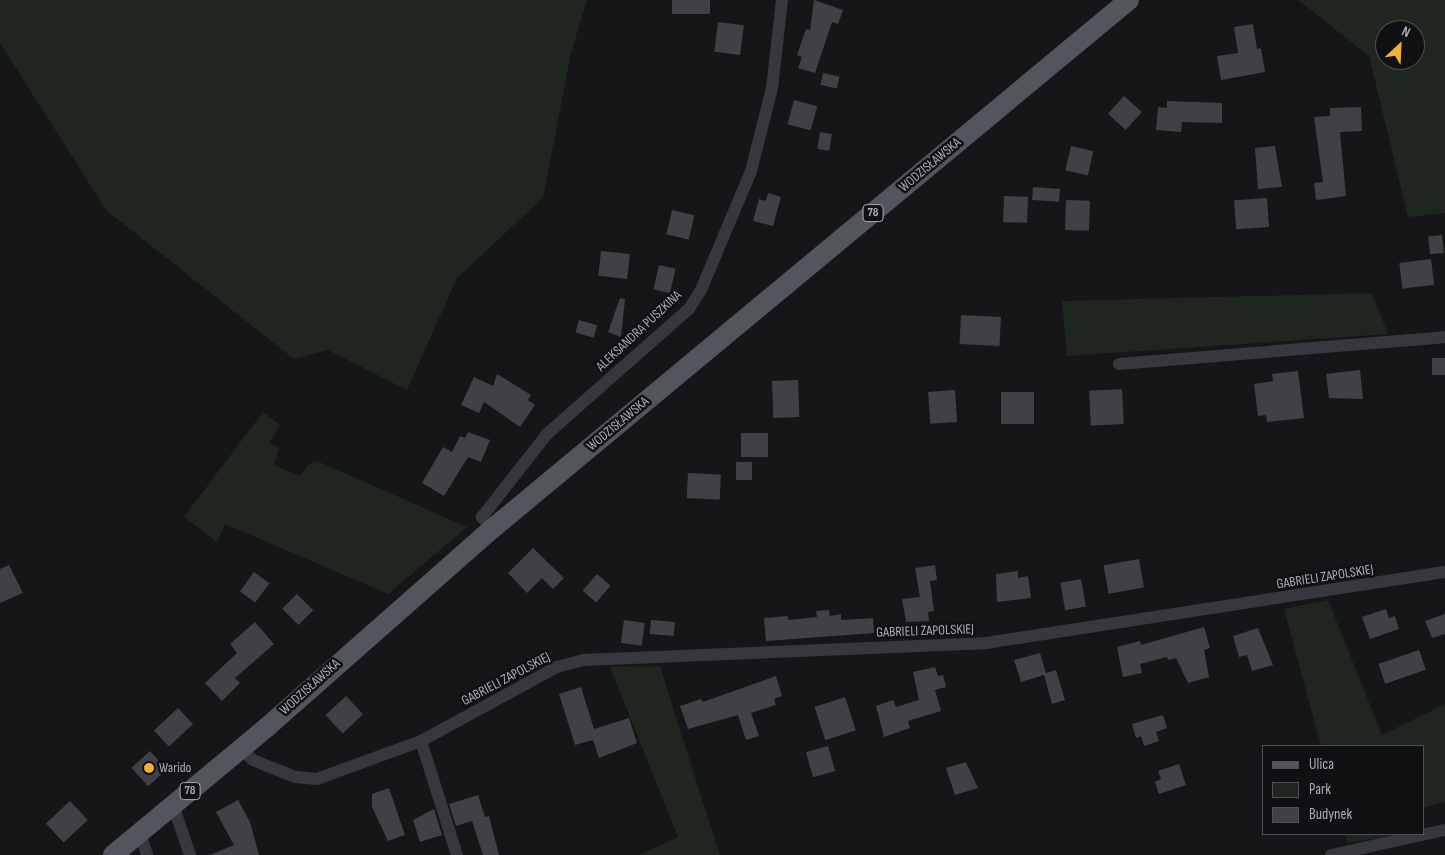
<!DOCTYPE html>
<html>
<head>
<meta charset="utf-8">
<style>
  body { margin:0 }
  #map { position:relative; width:1445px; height:855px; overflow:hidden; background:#161618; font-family:"Sofia Sans Condensed",sans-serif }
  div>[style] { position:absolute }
  .green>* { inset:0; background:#1e261f }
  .building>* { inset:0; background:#404145; transform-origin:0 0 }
  .street>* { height:12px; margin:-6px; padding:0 6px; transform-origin:6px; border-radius:6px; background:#37383d }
  .primary>* { height:20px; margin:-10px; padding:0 10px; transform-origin:10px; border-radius:10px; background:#53555c }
  .dots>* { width:14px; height:14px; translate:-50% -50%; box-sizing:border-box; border:2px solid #111113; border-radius:50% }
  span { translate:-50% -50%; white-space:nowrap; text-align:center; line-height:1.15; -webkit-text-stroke:5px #111113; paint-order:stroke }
  .shield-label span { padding:1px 4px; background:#111113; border:1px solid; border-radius:4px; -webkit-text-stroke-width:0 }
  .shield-label { font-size:12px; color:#a8adb8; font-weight:700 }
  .street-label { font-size:14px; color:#a8adb8 }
  .poi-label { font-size:14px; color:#a8adb8 }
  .left { translate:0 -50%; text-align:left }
  .legend { position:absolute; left:1262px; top:745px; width:162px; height:90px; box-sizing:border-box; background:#111113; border:1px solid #4d4f55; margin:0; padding:6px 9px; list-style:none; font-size:15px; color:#a8adb8 }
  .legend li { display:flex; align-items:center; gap:10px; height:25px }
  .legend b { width:25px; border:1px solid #4d4f55 }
  .north { position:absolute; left:1375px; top:20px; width:50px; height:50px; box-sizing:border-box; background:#111113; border:1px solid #4d4f55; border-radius:50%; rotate:25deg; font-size:14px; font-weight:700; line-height:20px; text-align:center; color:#a8adb8 }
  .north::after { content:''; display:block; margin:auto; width:18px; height:22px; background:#f2b134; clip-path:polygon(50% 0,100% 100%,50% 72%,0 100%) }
</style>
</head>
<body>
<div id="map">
  <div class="green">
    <div style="clip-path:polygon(0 0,587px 0,571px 53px,543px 198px,457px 278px,407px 390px,328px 350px,294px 359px,106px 210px,0 43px)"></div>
    <div style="clip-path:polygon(evenodd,1298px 0,1445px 0,1445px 213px,1408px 217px,1369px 56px,1298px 0,1385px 30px,1415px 30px,1415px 60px,1385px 60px,1385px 30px)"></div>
    <div style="clip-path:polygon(1372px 293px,1388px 334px,1067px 356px,1062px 301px)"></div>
    <div style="clip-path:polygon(263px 412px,280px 425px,270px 442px,279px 449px,274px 465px,300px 476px,309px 464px,317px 461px,467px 527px,388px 594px,225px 524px,217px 542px,184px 517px)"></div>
    <div style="clip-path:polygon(1328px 600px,1382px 735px,1445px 704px,1445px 802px,1424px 808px,1424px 746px,1321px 746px,1284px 609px)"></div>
    <div style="clip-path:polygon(660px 666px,686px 749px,720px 855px,639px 855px,678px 837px,610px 667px)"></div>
    <div style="clip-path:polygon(1345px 834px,1389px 834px,1389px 836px,1347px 843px)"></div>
  </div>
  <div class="building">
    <div style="left:672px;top:0;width:38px;height:14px"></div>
    <div style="clip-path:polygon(814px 0,843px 10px,838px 24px,832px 22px,815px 73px,798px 68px,802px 57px,797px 55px,806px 29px,810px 30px)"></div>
    <div style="left:718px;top:22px;width:26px;height:30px;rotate:7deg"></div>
    <div style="clip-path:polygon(1253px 24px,1257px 49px,1261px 48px,1265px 72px,1221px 80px,1217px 56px,1238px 53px,1234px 27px)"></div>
    <div style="left:823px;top:73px;width:17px;height:12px;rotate:13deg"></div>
    <div style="left:1124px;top:96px;width:24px;height:24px;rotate:42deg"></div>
    <div style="left:794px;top:100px;width:24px;height:25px;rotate:15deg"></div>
    <div style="clip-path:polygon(1167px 101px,1222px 103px,1222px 123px,1182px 122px,1181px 132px,1156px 130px,1158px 107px,1167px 108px)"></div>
    <div style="clip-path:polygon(1361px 107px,1362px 131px,1340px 132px,1346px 196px,1316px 200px,1314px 183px,1323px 182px,1314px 117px,1330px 116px,1330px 108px)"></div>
    <div style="left:820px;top:132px;width:12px;height:17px;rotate:9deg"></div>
    <div style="left:1071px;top:146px;width:23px;height:25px;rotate:13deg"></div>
    <div style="clip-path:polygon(1275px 146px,1282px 187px,1258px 189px,1255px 148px)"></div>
    <div style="left:1033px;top:187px;width:27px;height:13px;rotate:4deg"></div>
    <div style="clip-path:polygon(768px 193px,781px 197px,773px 226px,753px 221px,759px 199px,766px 201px)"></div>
    <div style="left:1004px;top:196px;width:24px;height:26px;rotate:2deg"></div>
    <div style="left:1267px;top:198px;width:29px;height:33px;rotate:86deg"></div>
    <div style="left:1066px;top:200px;width:24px;height:30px;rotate:2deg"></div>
    <div style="left:672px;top:210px;width:23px;height:25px;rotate:13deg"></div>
    <div style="left:1442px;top:235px;width:18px;height:14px;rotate:84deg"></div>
    <div style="left:601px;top:251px;width:29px;height:25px;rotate:6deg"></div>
    <div style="left:1431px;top:259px;width:26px;height:32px;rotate:83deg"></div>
    <div style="left:659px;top:265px;width:17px;height:25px;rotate:13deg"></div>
    <div style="clip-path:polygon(620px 298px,625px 299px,621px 337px,608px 332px)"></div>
    <div style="left:961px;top:315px;width:40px;height:29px;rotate:3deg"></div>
    <div style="left:579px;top:320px;width:19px;height:13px;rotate:16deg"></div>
    <div style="left:1445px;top:358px;width:17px;height:13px;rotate:90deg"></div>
    <div style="clip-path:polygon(1360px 370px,1363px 399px,1329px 398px,1326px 374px)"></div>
    <div style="clip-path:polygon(1298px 371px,1304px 418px,1267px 422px,1266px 415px,1258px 416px,1254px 384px,1273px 381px,1272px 374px)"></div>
    <div style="clip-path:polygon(497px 374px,531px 395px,528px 400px,535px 405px,520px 427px,484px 402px,479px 413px,461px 405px,474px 377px,493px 386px)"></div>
    <div style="left:798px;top:380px;width:37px;height:26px;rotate:88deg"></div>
    <div style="left:1122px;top:389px;width:35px;height:33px;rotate:87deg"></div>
    <div style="left:955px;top:390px;width:32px;height:27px;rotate:86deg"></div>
    <div style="left:1034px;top:392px;width:32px;height:33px;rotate:90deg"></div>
    <div style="clip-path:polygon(468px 432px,490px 440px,481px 462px,468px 457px,444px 496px,422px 483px,443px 447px,452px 452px,460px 436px,465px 438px)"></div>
    <div style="left:741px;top:433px;width:27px;height:24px"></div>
    <div style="left:752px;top:462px;width:18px;height:16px;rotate:90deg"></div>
    <div style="left:688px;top:473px;width:33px;height:25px;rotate:3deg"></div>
    <div style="clip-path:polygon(533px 548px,564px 578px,553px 589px,542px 578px,527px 593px,508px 573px)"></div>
    <div style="left:1139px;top:559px;width:29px;height:36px;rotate:80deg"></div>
    <div style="clip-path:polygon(9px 565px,23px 593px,0 603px,0 569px)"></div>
    <div style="clip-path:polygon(935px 565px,937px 580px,930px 581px,934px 611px,928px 612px,929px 621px,906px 622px,902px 599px,920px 597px,915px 568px)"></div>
    <div style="clip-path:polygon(1018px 571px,1018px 578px,1028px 576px,1031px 598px,997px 602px,996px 574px)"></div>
    <div style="left:254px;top:572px;width:19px;height:24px;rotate:36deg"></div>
    <div style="left:597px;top:574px;width:18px;height:22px;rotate:41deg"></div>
    <div style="left:1081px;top:579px;width:28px;height:21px;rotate:80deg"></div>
    <div style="left:297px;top:594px;width:23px;height:21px;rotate:45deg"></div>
    <div style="clip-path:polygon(1386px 609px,1389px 618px,1395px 616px,1399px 629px,1370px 639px,1362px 617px)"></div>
    <div style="clip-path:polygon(829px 610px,830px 616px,841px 614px,841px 620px,873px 618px,874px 633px,766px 641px,764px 618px,788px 616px,788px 620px,817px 617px,816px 611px)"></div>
    <div style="clip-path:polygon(1445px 614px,1445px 634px,1432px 638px,1425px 621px)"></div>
    <div style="left:624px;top:620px;width:21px;height:23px;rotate:8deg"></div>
    <div style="left:651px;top:620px;width:24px;height:14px;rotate:5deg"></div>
    <div style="clip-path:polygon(255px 622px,274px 644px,235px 678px,240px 683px,222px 701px,205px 683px,237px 653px,230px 644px)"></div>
    <div style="clip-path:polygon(1204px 627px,1210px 648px,1204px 650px,1209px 677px,1188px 683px,1176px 658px,1168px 660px,1167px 657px,1140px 664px,1142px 673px,1123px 677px,1117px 647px,1140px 641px,1141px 645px)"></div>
    <div style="clip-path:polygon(1258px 628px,1273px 665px,1252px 671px,1247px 655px,1239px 657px,1233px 636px)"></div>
    <div style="left:1419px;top:650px;width:21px;height:43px;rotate:71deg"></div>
    <div style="clip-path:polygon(1040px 653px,1046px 673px,1056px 670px,1065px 700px,1052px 704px,1044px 675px,1021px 682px,1014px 660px)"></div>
    <div style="clip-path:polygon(935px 667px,938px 676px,943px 675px,946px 687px,935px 690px,941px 711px,908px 721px,910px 728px,884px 737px,876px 706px,893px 700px,896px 707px,919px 700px,913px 672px)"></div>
    <div style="clip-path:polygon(776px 676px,782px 696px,774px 699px,776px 705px,751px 713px,759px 736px,746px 740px,738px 715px,688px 729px,680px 706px,701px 699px,703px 702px)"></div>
    <div style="clip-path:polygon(581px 687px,594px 729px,629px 718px,637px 743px,599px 758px,593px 740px,575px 745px,559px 694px)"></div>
    <div style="left:346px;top:696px;width:25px;height:28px;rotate:47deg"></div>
    <div style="left:845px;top:697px;width:35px;height:32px;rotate:72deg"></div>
    <div style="left:178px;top:708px;width:22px;height:33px;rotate:47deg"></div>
    <div style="clip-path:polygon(1163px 715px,1167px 728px,1156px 732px,1159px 741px,1144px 746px,1141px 736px,1136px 738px,1132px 724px)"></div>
    <div style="left:828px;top:746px;width:26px;height:23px;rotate:74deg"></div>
    <div style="left:150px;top:751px;width:25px;height:25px;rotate:48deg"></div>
    <div style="clip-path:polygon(966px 762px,978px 788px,955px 795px,946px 768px)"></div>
    <div style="clip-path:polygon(1179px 764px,1186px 785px,1159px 794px,1155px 782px,1161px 779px,1158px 771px)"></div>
    <div style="clip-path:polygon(389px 788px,405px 835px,388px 841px,372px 807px,372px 794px)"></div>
    <div style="clip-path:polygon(478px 795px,485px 817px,489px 816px,499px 855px,483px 855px,472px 821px,456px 826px,449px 804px)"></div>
    <div style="clip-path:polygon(238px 800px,250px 822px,259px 855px,210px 855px,234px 845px,216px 812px)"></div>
    <div style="left:70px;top:801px;width:26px;height:33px;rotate:47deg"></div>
    <div style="clip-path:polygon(434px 809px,442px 835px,420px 842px,413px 820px)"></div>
  </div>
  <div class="street">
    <div style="left:1119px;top:364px;width:327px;rotate:-4.7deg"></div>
    <div style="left:492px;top:529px;width:16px;rotate:-130deg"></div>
    <div style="left:482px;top:517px;width:105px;rotate:-51.9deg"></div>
    <div style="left:547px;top:434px;width:189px;rotate:-41.4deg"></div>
    <div style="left:689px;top:309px;width:22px;rotate:-58deg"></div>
    <div style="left:701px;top:290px;width:129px;rotate:-67.2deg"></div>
    <div style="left:751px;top:171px;width:86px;rotate:-75.8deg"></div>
    <div style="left:772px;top:88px;width:89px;rotate:-83.5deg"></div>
    <div style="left:421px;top:741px;width:120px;rotate:72.5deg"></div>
    <div style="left:241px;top:749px;width:16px;rotate:43deg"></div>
    <div style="left:253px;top:760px;width:45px;rotate:22deg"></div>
    <div style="left:295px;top:777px;width:22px;rotate:5deg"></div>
    <div style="left:317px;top:779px;width:111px;rotate:-20.1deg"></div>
    <div style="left:421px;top:741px;width:155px;rotate:-28.6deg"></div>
    <div style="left:557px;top:667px;width:28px;rotate:-15deg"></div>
    <div style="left:584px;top:660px;width:402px;rotate:-2.4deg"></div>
    <div style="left:986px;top:643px;width:464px;rotate:-8.8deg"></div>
    <div style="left:173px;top:805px;width:53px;rotate:71.2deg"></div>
    <div style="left:140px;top:833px;width:23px;rotate:72deg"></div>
    <div style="left:1331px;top:855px;width:117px;rotate:-12.4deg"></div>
  </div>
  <div class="primary">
    <div style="left:113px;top:855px;width:199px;rotate:-39.7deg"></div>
    <div style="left:266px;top:728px;width:301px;rotate:-41.4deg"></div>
    <div style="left:492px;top:529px;width:828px;rotate:-39.71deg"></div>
  </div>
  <div class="dots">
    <div style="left:149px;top:768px;background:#f2b134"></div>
  </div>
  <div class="shield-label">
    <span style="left:873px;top:213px">78</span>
    <span style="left:190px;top:791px">78</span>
  </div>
  <div class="street-label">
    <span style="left:930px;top:165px;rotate:-40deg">WODZISŁAWSKA</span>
    <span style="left:639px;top:331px;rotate:-43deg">ALEKSANDRA PUSZKINA</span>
    <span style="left:618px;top:424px;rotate:-40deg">WODZISŁAWSKA</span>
    <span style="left:1325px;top:577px;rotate:-9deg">GABRIELI ZAPOLSKIEJ</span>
    <span style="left:925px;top:631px;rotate:-2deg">GABRIELI ZAPOLSKIEJ</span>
    <span style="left:506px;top:679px;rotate:-28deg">GABRIELI ZAPOLSKIEJ</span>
    <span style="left:310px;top:687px;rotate:-42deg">WODZISŁAWSKA</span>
  </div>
  <div class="poi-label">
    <span class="left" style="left:159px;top:768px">Warido</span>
  </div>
  <ul class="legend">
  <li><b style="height:6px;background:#53555c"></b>Ulica</li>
  <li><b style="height:14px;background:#1e261f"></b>Park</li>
  <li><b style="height:14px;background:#404145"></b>Budynek</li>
  </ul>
  <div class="north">N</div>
</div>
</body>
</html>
